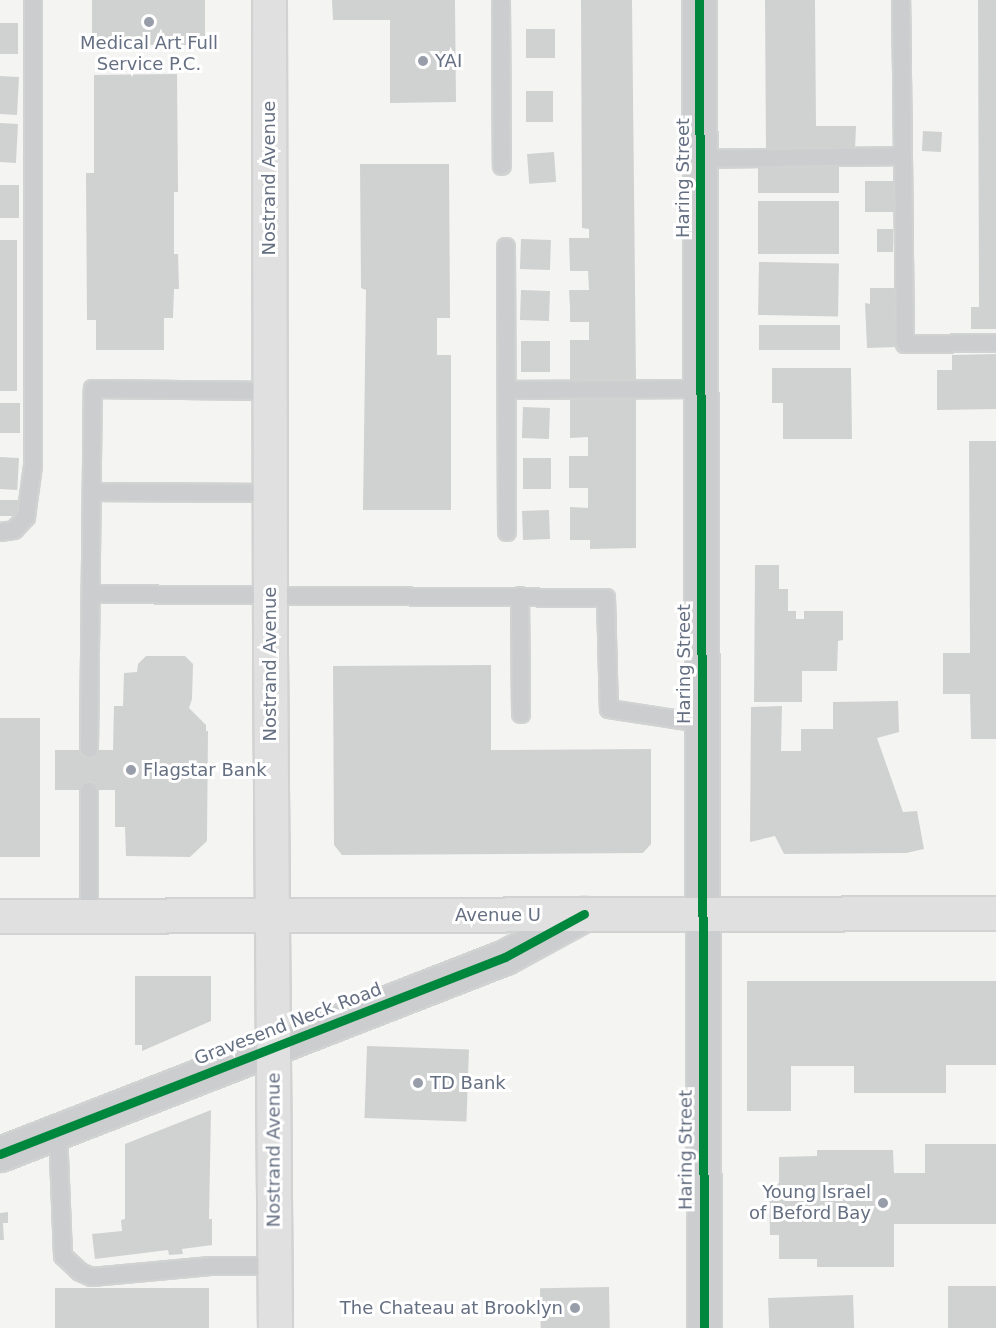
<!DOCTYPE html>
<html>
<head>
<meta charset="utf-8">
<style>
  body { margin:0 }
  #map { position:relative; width:996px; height:1328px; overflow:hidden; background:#f4f4f3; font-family:"DejaVu Sans",sans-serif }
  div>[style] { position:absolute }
  .building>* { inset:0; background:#d0d1d1; transform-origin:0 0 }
  .roads { filter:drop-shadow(2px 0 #d1d2d2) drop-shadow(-2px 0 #d1d2d2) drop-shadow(0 2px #d1d2d2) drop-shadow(0 -2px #d1d2d2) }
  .lane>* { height:16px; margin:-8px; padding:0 8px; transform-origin:8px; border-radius:8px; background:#cccdce }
  .street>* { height:33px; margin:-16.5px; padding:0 16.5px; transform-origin:16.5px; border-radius:16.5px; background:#cccdce }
  .secondary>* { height:33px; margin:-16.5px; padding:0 16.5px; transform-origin:16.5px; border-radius:16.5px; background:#e0e0e1 }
  .cycleway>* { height:9px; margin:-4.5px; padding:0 4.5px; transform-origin:4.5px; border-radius:4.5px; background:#00873e }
  .dots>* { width:16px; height:16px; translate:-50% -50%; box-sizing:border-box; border:3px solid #fff; border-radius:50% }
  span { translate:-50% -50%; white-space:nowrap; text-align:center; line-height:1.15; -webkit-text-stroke:6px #fff; paint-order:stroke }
  .poi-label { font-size:18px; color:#656f82 }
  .left { translate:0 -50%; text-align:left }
  .right { translate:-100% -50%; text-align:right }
  .street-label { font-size:18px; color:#656f82 }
</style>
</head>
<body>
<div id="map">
  <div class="building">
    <div style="left:92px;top:0;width:113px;height:45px"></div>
    <div style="clip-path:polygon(332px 0,455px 0,456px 102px,390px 103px,390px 20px,333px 20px)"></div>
    <div style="clip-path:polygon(581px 0,632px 0,636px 381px,570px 382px,570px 340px,589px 340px,589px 322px,570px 322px,570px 307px,569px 290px,589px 290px,588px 271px,570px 271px,569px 238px,589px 238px,589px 229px,582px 228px)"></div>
    <div style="clip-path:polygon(765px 0,815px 0,816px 126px,856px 126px,855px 150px,766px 154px)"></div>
    <div style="clip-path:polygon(978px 0,996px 0,996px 329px,971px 329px,971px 307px,979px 307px)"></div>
    <div style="left:0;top:23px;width:18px;height:31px"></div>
    <div style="left:526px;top:29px;width:29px;height:29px"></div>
    <div style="clip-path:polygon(177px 74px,178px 192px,174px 192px,174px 254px,178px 254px,179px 289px,174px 289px,173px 318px,164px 318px,164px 350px,96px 350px,96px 320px,87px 320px,86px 173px,94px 173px,94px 75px)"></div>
    <div style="left:0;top:76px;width:19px;height:38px;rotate:3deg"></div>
    <div style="left:526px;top:91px;width:27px;height:31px"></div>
    <div style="left:0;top:123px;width:18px;height:39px;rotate:3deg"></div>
    <div style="left:923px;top:131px;width:19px;height:20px;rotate:3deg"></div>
    <div style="left:554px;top:152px;width:30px;height:27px;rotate:86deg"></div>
    <div style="clip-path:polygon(360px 164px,449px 164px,450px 318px,437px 318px,437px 355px,451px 355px,451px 510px,363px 510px,366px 290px,361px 288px)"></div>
    <div style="left:758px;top:167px;width:81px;height:26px"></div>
    <div style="left:865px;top:181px;width:30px;height:31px"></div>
    <div style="left:0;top:185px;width:19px;height:33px"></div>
    <div style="left:758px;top:201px;width:81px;height:53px"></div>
    <div style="left:877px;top:229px;width:16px;height:23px"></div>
    <div style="left:521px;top:239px;width:30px;height:30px;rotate:2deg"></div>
    <div style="left:0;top:240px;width:17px;height:151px"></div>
    <div style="left:759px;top:262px;width:80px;height:53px;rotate:1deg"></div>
    <div style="clip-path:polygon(870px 288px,895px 288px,898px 347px,867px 348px,865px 303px,870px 304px)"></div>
    <div style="left:521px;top:290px;width:29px;height:30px;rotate:2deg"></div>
    <div style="left:759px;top:325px;width:81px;height:25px"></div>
    <div style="left:521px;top:341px;width:29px;height:31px"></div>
    <div style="clip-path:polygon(996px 354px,996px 409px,937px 410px,937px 370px,952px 370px,952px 355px)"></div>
    <div style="clip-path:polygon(772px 368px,851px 368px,852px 439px,783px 439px,783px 403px,772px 403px)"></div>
    <div style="clip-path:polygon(570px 397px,636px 397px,636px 548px,590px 549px,590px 540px,570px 540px,570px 507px,588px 508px,588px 488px,569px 488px,569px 456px,588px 456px,588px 437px,570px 438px)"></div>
    <div style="left:0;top:403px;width:20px;height:30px"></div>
    <div style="left:523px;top:407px;width:27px;height:31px;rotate:2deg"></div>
    <div style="clip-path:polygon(969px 441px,996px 441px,996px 739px,971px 739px,970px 694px,943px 694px,943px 653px,970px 653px)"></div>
    <div style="left:0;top:457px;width:19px;height:32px;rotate:3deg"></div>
    <div style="left:523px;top:458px;width:28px;height:31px"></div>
    <div style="left:0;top:500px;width:20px;height:16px"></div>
    <div style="left:549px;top:510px;width:29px;height:27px;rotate:88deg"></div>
    <div style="clip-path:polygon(755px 565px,779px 565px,779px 589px,788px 589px,788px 611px,796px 611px,796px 619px,804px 619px,804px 611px,843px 611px,843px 640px,838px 641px,837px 671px,802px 671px,802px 702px,754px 702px)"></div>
    <div style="clip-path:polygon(146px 656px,185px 656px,193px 664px,192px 699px,189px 708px,206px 725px,206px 731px,208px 731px,207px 841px,190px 857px,126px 856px,125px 827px,115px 827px,115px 790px,55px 790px,55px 750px,113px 750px,114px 706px,123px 706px,124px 673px,137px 672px,138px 664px)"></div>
    <div style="clip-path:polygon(491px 665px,491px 750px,651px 749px,651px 844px,643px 853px,342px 855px,334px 845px,333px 666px)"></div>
    <div style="clip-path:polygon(898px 701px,899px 732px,877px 738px,903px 812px,917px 811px,924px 849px,906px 853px,784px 854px,775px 836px,750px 842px,751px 707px,782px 706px,781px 751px,801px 751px,801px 729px,833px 729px,833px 702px)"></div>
    <div style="left:0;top:718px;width:40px;height:139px"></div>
    <div style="clip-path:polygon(135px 976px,211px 976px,211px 1021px,142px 1051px,142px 1045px,135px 1045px)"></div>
    <div style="clip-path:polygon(747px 981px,996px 981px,996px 1065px,946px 1065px,946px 1093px,854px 1093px,854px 1066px,791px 1066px,791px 1111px,747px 1111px)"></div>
    <div style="left:367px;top:1046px;width:102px;height:72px;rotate:2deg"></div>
    <div style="clip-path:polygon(211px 1110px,209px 1219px,212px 1219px,212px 1245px,182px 1249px,183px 1254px,169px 1255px,168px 1250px,95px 1259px,92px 1234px,122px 1231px,121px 1220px,125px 1219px,125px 1144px)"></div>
    <div style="clip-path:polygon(925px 1144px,996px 1144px,996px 1224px,894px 1224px,894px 1267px,817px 1267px,817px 1259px,779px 1259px,779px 1235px,770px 1235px,769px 1182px,779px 1182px,779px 1157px,817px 1156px,817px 1150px,893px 1150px,894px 1173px,925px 1173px)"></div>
    <div style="clip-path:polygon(8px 1212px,8px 1223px,3px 1223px,4px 1240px,0 1240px,0 1213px)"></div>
    <div style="left:948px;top:1286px;width:48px;height:42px"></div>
    <div style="left:609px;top:1287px;width:41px;height:69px;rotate:89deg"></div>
    <div style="left:55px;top:1288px;width:154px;height:40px"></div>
    <div style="left:853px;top:1295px;width:33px;height:85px;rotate:88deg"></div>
  </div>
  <div class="roads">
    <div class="lane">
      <div style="left:501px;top:0;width:166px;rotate:89.7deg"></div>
      <div style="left:903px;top:156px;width:188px;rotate:89.4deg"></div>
      <div style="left:905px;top:344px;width:91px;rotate:-0.6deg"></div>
      <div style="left:699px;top:159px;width:204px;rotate:-0.8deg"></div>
      <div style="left:903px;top:156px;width:156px;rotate:-90.7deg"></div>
      <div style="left:506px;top:247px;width:285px;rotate:89.8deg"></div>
      <div style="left:507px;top:390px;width:193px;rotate:-0.3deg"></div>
      <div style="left:92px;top:492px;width:178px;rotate:0.3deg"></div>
      <div style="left:0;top:532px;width:14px;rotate:-8deg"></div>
      <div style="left:14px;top:530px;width:18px;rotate:-47deg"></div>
      <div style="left:26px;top:517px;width:51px;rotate:-82.2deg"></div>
      <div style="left:33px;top:466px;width:466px;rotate:-90deg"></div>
      <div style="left:91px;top:594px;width:515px;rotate:0.45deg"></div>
      <div style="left:606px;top:598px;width:111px;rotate:88.5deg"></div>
      <div style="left:609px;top:709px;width:93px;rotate:8.7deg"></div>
      <div style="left:520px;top:596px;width:118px;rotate:89.5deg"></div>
      <div style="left:89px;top:749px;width:360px;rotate:-89.4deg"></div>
      <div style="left:93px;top:389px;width:177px;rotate:0.6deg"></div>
      <div style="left:89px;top:791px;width:125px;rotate:90deg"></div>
      <div style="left:58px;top:1131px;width:125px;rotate:87.7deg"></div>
      <div style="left:63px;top:1256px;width:23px;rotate:43deg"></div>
      <div style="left:80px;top:1272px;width:13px;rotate:23deg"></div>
      <div style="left:92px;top:1277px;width:119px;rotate:-5.3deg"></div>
      <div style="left:210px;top:1266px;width:65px"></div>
    </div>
    <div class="street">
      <div style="left:699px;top:0;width:1328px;rotate:89.78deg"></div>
      <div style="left:0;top:1154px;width:542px;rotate:-21.31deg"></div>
      <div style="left:505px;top:957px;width:90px;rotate:-28.6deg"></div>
    </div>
    <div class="secondary">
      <div style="left:269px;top:0;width:650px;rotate:89.91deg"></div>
      <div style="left:270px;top:650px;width:678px;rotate:89.58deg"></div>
      <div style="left:0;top:916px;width:996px;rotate:-0.17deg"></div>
    </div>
  </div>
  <div class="cycleway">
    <div style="left:699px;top:0;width:1328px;rotate:89.78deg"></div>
    <div style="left:0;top:1154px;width:542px;rotate:-21.31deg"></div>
    <div style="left:505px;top:957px;width:90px;rotate:-28.6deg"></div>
  </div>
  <div class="dots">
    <div style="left:149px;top:22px;background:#979eaa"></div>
    <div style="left:423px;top:61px;background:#979eaa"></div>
    <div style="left:131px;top:770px;background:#979eaa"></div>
    <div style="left:418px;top:1083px;background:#979eaa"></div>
    <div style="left:883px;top:1203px;background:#979eaa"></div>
    <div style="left:575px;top:1308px;background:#979eaa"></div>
  </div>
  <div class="poi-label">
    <span style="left:149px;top:54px">Medical Art Full<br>Service P.C.</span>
    <span class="left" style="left:435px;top:61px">YAI</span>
    <span class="left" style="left:143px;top:770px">Flagstar Bank</span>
    <span class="left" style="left:430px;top:1083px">TD Bank</span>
    <span class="right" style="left:871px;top:1203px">Young Israel<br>of Beford Bay</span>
    <span class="right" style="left:563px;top:1308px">The Chateau at Brooklyn</span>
  </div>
  <div class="street-label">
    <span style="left:269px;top:178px;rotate:-90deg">Nostrand Avenue</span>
    <span style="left:683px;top:178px;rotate:-90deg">Haring Street</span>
    <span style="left:270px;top:664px;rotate:-90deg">Nostrand Avenue</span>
    <span style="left:684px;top:664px;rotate:-90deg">Haring Street</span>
    <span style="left:498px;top:915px">Avenue U</span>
    <span style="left:288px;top:1024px;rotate:-21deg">Gravesend Neck Road</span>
    <span style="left:274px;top:1150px;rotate:-90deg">Nostrand Avenue</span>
    <span style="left:686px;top:1150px;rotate:-90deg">Haring Street</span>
  </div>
</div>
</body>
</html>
